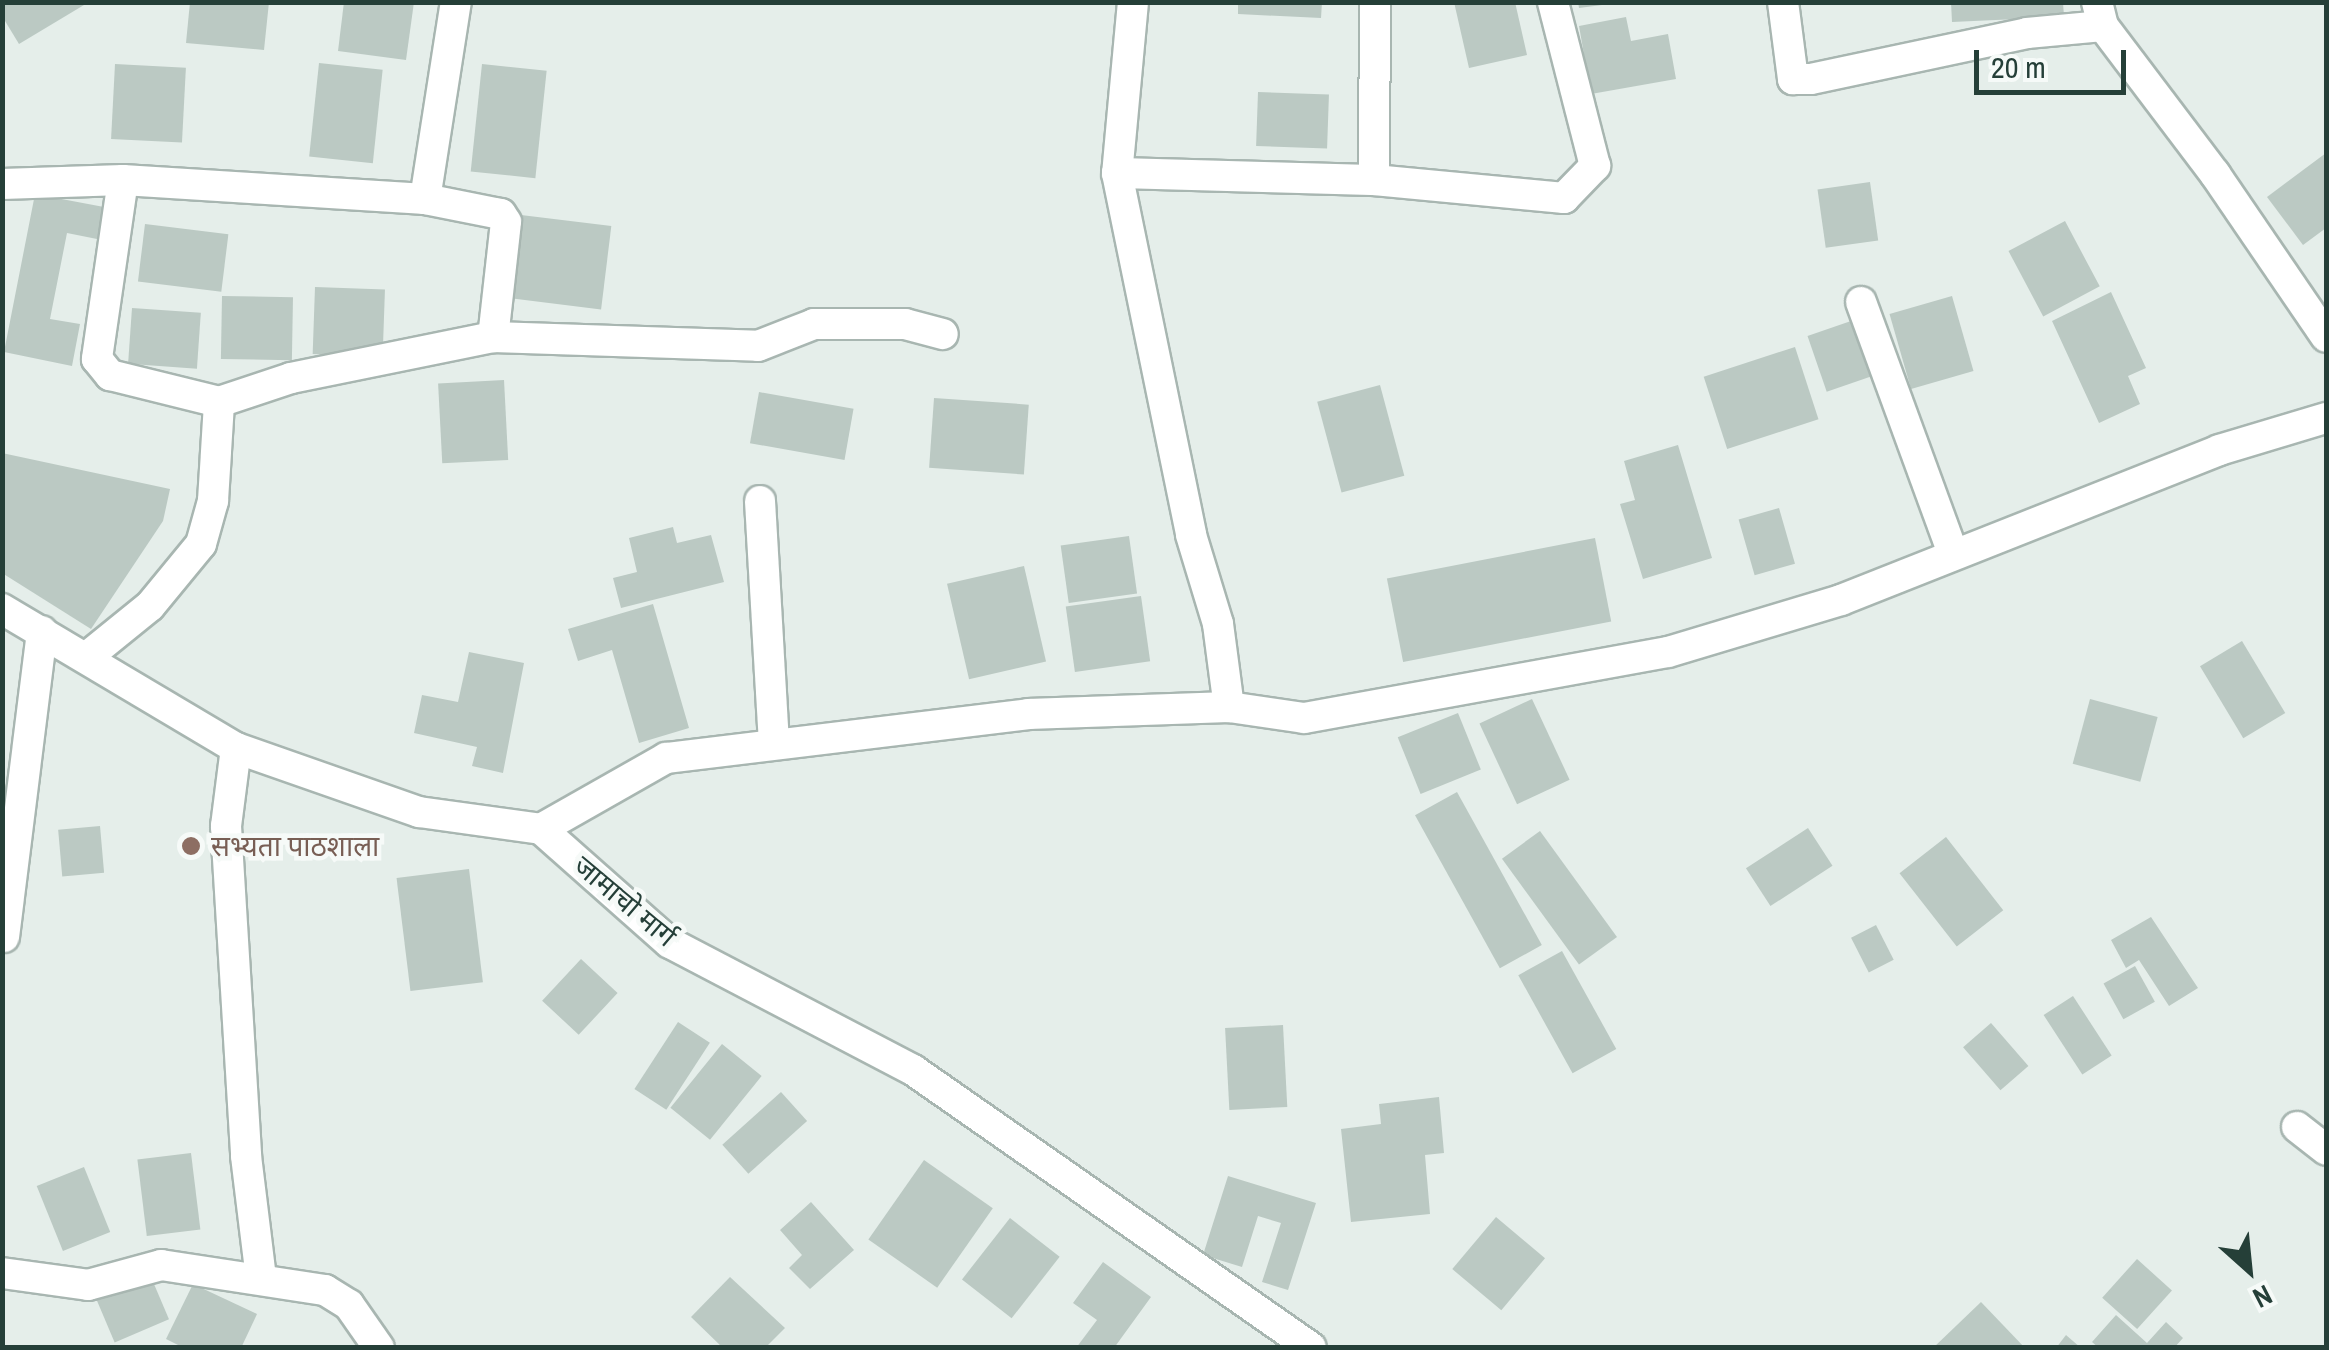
<!DOCTYPE html>
<html>
<head>
<meta charset="utf-8">
<style>
  body { margin:0 }
  #map { position:relative; width:2329px; height:1350px; overflow:hidden; background:#e5eeea; font-family:"Archivo Narrow","Noto Sans Devanagari",sans-serif }
  div>[style] { position:absolute }
  .building>* { inset:0; background:#bbc9c3; transform-origin:0 0 }
  .roads { filter:drop-shadow(2px 0 #a8b6b1) drop-shadow(-2px 0 #a8b6b1) drop-shadow(0 2px #a8b6b1) drop-shadow(0 -2px #a8b6b1) }
  .street>* { height:30px; margin:-15px; padding:0 15px; transform-origin:15px; border-radius:15px; background:#fff }
  .secondary>* { height:30px; margin:-15px; padding:0 15px; transform-origin:15px; border-radius:15px; background:#fff }
  .dots>* { width:28px; height:28px; translate:-50% -50%; box-sizing:border-box; border:5px solid #f6faf8; border-radius:50% }
  span { translate:-50% -50%; white-space:nowrap; text-align:center; line-height:1.15; -webkit-text-stroke:9px #f6faf8; paint-order:stroke }
  .education-label { font-size:28px; color:#785e54 }
  .left { translate:0 -50%; text-align:left }
  .street-label { font-size:28px; color:#253f38 }
  .frame { position:absolute; inset:0; border:5px solid #253f38; pointer-events:none }
  .north { position:absolute; left:2199px; top:1220px; width:100px; height:100px; -webkit-text-stroke:8px #f6faf8; paint-order:stroke; rotate:153deg; font-size:28px; font-weight:700; line-height:40px; text-align:center; color:#253f38 }
  .north::after { content:''; display:block; margin:auto; width:35px; height:45px; background:#253f38; clip-path:polygon(50% 0,100% 100%,50% 72%,0 100%) }
  .scale { position:absolute; left:1974px; top:50px; width:152px; height:45px; box-sizing:border-box; border:5px solid #253f38; border-top:0; padding-left:12px; font-size:30px; line-height:35px; white-space:nowrap; color:#253f38; -webkit-text-stroke:8px #f6faf8; paint-order:stroke }
</style>
</head>
<body>
<div id="map">
  <div class="building">
    <div style="clip-path:polygon(2px 2px,89px 2px,19px 44px,2px 16px)"></div>
    <div style="clip-path:polygon(190px 2px,269px 2px,264px 50px,186px 43px)"></div>
    <div style="clip-path:polygon(344px 2px,414px 2px,406px 60px,338px 51px)"></div>
    <div style="clip-path:polygon(1238px 2px,1322px 2px,1321px 18px,1238px 14px)"></div>
    <div style="clip-path:polygon(1454px 2px,1515px 2px,1527px 55px,1469px 68px)"></div>
    <div style="clip-path:polygon(1578px 2px,1602px 2px,1602px 5px,1579px 8px)"></div>
    <div style="clip-path:polygon(1951px 2px,2063px 2px,2064px 17px,1952px 22px)"></div>
    <div style="clip-path:polygon(1626px 17px,1631px 41px,1668px 34px,1676px 79px,1591px 94px,1579px 26px)"></div>
    <div style="left:319px;top:63px;width:64px;height:94px;rotate:6deg"></div>
    <div style="left:115px;top:64px;width:71px;height:75px;rotate:3deg"></div>
    <div style="left:482px;top:64px;width:65px;height:108px;rotate:6deg"></div>
    <div style="left:1258px;top:92px;width:71px;height:54px;rotate:2deg"></div>
    <div style="clip-path:polygon(2326px 153px,2326px 228px,2303px 245px,2267px 197px)"></div>
    <div style="left:1870px;top:182px;width:59px;height:53px;rotate:82deg"></div>
    <div style="clip-path:polygon(35px 194px,104px 207px,97px 239px,67px 233px,50px 319px,80px 324px,72px 366px,4px 352px)"></div>
    <div style="left:521px;top:215px;width:91px;height:84px;rotate:7deg"></div>
    <div style="left:2065px;top:221px;width:74px;height:64px;rotate:62deg"></div>
    <div style="left:145px;top:224px;width:84px;height:58px;rotate:7deg"></div>
    <div style="left:315px;top:287px;width:70px;height:67px;rotate:2deg"></div>
    <div style="clip-path:polygon(2111px 292px,2146px 368px,2128px 376px,2140px 404px,2099px 423px,2052px 321px)"></div>
    <div style="left:222px;top:296px;width:71px;height:63px;rotate:1deg"></div>
    <div style="left:1952px;top:296px;width:78px;height:65px;rotate:74deg"></div>
    <div style="left:132px;top:308px;width:69px;height:56px;rotate:4deg"></div>
    <div style="left:1851px;top:321px;width:59px;height:46px;rotate:71deg"></div>
    <div style="left:1795px;top:347px;width:76px;height:96px;rotate:72deg"></div>
    <div style="left:504px;top:380px;width:80px;height:66px;rotate:87deg"></div>
    <div style="left:1380px;top:385px;width:94px;height:65px;rotate:75deg"></div>
    <div style="left:759px;top:392px;width:96px;height:52px;rotate:10deg"></div>
    <div style="left:934px;top:398px;width:95px;height:70px;rotate:4deg"></div>
    <div style="clip-path:polygon(1678px 445px,1712px 558px,1643px 579px,1620px 504px,1635px 500px,1624px 461px)"></div>
    <div style="clip-path:polygon(2px 453px,170px 489px,163px 521px,91px 629px,2px 573px)"></div>
    <div style="left:1779px;top:508px;width:58px;height:42px;rotate:74deg"></div>
    <div style="clip-path:polygon(673px 527px,677px 543px,711px 535px,724px 582px,621px 608px,613px 578px,637px 572px,629px 538px)"></div>
    <div style="left:1129px;top:536px;width:58px;height:69px;rotate:82deg"></div>
    <div style="left:1595px;top:538px;width:85px;height:212px;rotate:79deg"></div>
    <div style="left:1024px;top:566px;width:98px;height:79px;rotate:77deg"></div>
    <div style="left:1141px;top:596px;width:66px;height:76px;rotate:82deg"></div>
    <div style="clip-path:polygon(653px 604px,689px 728px,639px 743px,612px 650px,578px 661px,568px 629px)"></div>
    <div style="left:2242px;top:641px;width:84px;height:49px;rotate:59deg"></div>
    <div style="clip-path:polygon(469px 652px,524px 663px,503px 773px,472px 766px,477px 747px,414px 733px,422px 695px,458px 702px)"></div>
    <div style="left:1532px;top:699px;width:89px;height:58px;rotate:65deg"></div>
    <div style="left:2090px;top:699px;width:70px;height:67px;rotate:15deg"></div>
    <div style="left:1458px;top:713px;width:61px;height:65px;rotate:68deg"></div>
    <div style="left:1457px;top:792px;width:175px;height:48px;rotate:61deg"></div>
    <div style="left:100px;top:826px;width:47px;height:42px;rotate:85deg"></div>
    <div style="left:1808px;top:828px;width:45px;height:74px;rotate:57deg"></div>
    <div style="left:1540px;top:831px;width:131px;height:47px;rotate:54deg"></div>
    <div style="left:1946px;top:837px;width:93px;height:59px;rotate:52deg"></div>
    <div style="left:469px;top:869px;width:114px;height:73px;rotate:83deg"></div>
    <div style="clip-path:polygon(2151px 917px,2198px 988px,2169px 1006px,2139px 960px,2126px 968px,2111px 940px)"></div>
    <div style="left:1876px;top:925px;width:39px;height:28px;rotate:63deg"></div>
    <div style="left:1562px;top:951px;width:112px;height:50px;rotate:61deg"></div>
    <div style="left:581px;top:959px;width:50px;height:57px;rotate:43deg"></div>
    <div style="left:2135px;top:966px;width:41px;height:36px;rotate:61deg"></div>
    <div style="left:2073px;top:996px;width:71px;height:35px;rotate:57deg"></div>
    <div style="left:678px;top:1022px;width:38px;height:80px;rotate:33deg"></div>
    <div style="left:1991px;top:1023px;width:57px;height:37px;rotate:49deg"></div>
    <div style="left:1283px;top:1025px;width:82px;height:58px;rotate:87deg"></div>
    <div style="left:722px;top:1044px;width:51px;height:82px;rotate:39deg"></div>
    <div style="left:781px;top:1092px;width:39px;height:79px;rotate:48deg"></div>
    <div style="clip-path:polygon(1439px 1097px,1444px 1153px,1425px 1155px,1430px 1214px,1351px 1222px,1341px 1129px,1381px 1124px,1379px 1104px)"></div>
    <div style="left:191px;top:1153px;width:77px;height:54px;rotate:83deg"></div>
    <div style="left:924px;top:1160px;width:84px;height:97px;rotate:35deg"></div>
    <div style="left:84px;top:1167px;width:70px;height:51px;rotate:68deg"></div>
    <div style="clip-path:polygon(1228px 1176px,1316px 1203px,1288px 1290px,1262px 1282px,1281px 1223px,1258px 1216px,1242px 1267px,1203px 1255px)"></div>
    <div style="clip-path:polygon(811px 1202px,854px 1250px,810px 1289px,789px 1268px,802px 1255px,780px 1230px)"></div>
    <div style="left:1496px;top:1217px;width:64px;height:68px;rotate:40deg"></div>
    <div style="left:1010px;top:1218px;width:63px;height:78px;rotate:38deg"></div>
    <div style="left:2137px;top:1259px;width:47px;height:52px;rotate:42deg"></div>
    <div style="clip-path:polygon(1103px 1262px,1151px 1297px,1114px 1348px,1076px 1348px,1097px 1320px,1073px 1303px)"></div>
    <div style="left:151px;top:1277px;width:46px;height:59px;rotate:67deg"></div>
    <div style="clip-path:polygon(730px 1277px,785px 1328px,765px 1348px,723px 1348px,691px 1317px)"></div>
    <div style="clip-path:polygon(193px 1284px,257px 1314px,241px 1348px,184px 1348px,166px 1339px)"></div>
    <div style="clip-path:polygon(1981px 1302px,2025px 1348px,1933px 1348px)"></div>
    <div style="clip-path:polygon(2116px 1315px,2147px 1343px,2166px 1322px,2183px 1338px,2174px 1348px,2099px 1348px,2092px 1342px)"></div>
    <div style="clip-path:polygon(2066px 1335px,2081px 1348px,2056px 1348px)"></div>
  </div>
  <div class="roads">
    <div class="street">
      <div style="left:1133px;top:2px;width:172px;rotate:95.3deg"></div>
      <div style="left:1117px;top:173px;width:369px;rotate:78.4deg"></div>
      <div style="left:1191px;top:535px;width:93px;rotate:73.1deg"></div>
      <div style="left:1218px;top:624px;width:84px;rotate:82.5deg"></div>
      <div style="left:1783px;top:2px;width:78px;rotate:82.6deg"></div>
      <div style="left:1793px;top:79px;width:18px"></div>
      <div style="left:1811px;top:79px;width:221px;rotate:-12deg"></div>
      <div style="left:2027px;top:33px;width:76px;rotate:-5.3deg"></div>
      <div style="left:2097px;top:2px;width:25px;rotate:76deg"></div>
      <div style="left:2103px;top:26px;width:186px;rotate:52.9deg"></div>
      <div style="left:2215px;top:174px;width:197px;rotate:55.7deg"></div>
      <div style="left:1117px;top:173px;width:257px;rotate:1.6deg"></div>
      <div style="left:1374px;top:180px;width:178px;rotate:-89.7deg"></div>
      <div style="left:123px;top:180px;width:181px;rotate:98.3deg"></div>
      <div style="left:97px;top:359px;width:21px;rotate:51deg"></div>
      <div style="left:110px;top:375px;width:112px;rotate:13.9deg"></div>
      <div style="left:219px;top:402px;width:76px;rotate:-18.4deg"></div>
      <div style="left:291px;top:378px;width:206px;rotate:-11.5deg"></div>
      <div style="left:493px;top:337px;width:265px;rotate:1.9deg"></div>
      <div style="left:758px;top:346px;width:60px;rotate:-21.4deg"></div>
      <div style="left:814px;top:324px;width:91px"></div>
      <div style="left:905px;top:324px;width:39px;rotate:15deg"></div>
      <div style="left:1374px;top:180px;width:191px;rotate:5.4deg"></div>
      <div style="left:1564px;top:198px;width:45px;rotate:-45.9deg"></div>
      <div style="left:1595px;top:166px;width:169px;rotate:-104.4deg"></div>
      <div style="left:2px;top:184px;width:121px;rotate:-1.9deg"></div>
      <div style="left:123px;top:180px;width:303px;rotate:3.6deg"></div>
      <div style="left:425px;top:199px;width:77px;rotate:11.2deg"></div>
      <div style="left:501px;top:214px;width:9px;rotate:58deg"></div>
      <div style="left:506px;top:222px;width:116px;rotate:96.4deg"></div>
      <div style="left:425px;top:199px;width:199px;rotate:-81.1deg"></div>
      <div style="left:1861px;top:302px;width:267px;rotate:69.9deg"></div>
      <div style="left:760px;top:501px;width:243px;rotate:86.7deg"></div>
      <div style="left:87px;top:657px;width:81px;rotate:-39deg"></div>
      <div style="left:150px;top:606px;width:80px;rotate:-50.6deg"></div>
      <div style="left:201px;top:544px;width:45px;rotate:-74.4deg"></div>
      <div style="left:213px;top:501px;width:99px;rotate:-86.5deg"></div>
      <div style="left:236px;top:748px;width:79px;rotate:97.3deg"></div>
      <div style="left:226px;top:826px;width:331px;rotate:86.5deg"></div>
      <div style="left:246px;top:1156px;width:123px;rotate:83deg"></div>
      <div style="left:541px;top:829px;width:144px;rotate:-29.6deg"></div>
      <div style="left:666px;top:758px;width:365px;rotate:-6.9deg"></div>
      <div style="left:1028px;top:714px;width:201px;rotate:-2deg"></div>
      <div style="left:1229px;top:707px;width:76px;rotate:8.3deg"></div>
      <div style="left:1304px;top:718px;width:370px;rotate:-10.3deg"></div>
      <div style="left:1668px;top:652px;width:181px;rotate:-16.7deg"></div>
      <div style="left:1841px;top:600px;width:407px;rotate:-21.6deg"></div>
      <div style="left:2219px;top:450px;width:112px;rotate:-16.7deg"></div>
      <div style="left:4px;top:937px;width:308px;rotate:-82.9deg"></div>
      <div style="left:2297px;top:1127px;width:37px;rotate:38deg"></div>
      <div style="left:2px;top:1273px;width:87px;rotate:7.9deg"></div>
      <div style="left:88px;top:1285px;width:76px;rotate:-15.3deg"></div>
      <div style="left:161px;top:1265px;width:166px;rotate:8.7deg"></div>
      <div style="left:325px;top:1290px;width:28px;rotate:32deg"></div>
      <div style="left:349px;top:1305px;width:52px;rotate:55.1deg"></div>
    </div>
    <div class="secondary">
      <div style="left:2px;top:609px;width:272px;rotate:30.7deg"></div>
      <div style="left:236px;top:748px;width:194px;rotate:19.3deg"></div>
      <div style="left:419px;top:812px;width:123px;rotate:7.9deg"></div>
      <div style="left:541px;top:829px;width:172px;rotate:41.5deg"></div>
      <div style="left:670px;top:943px;width:274px;rotate:27.6deg"></div>
      <div style="left:913px;top:1070px;width:485px;rotate:34.9deg"></div>
    </div>
  </div>
  <div class="dots">
    <div style="left:191px;top:846px;background:#8d6e63"></div>
  </div>
  <div class="education-label">
    <span class="left" style="left:211px;top:846px">सभ्यता पाठशाला</span>
  </div>
  <div class="street-label">
    <span style="left:625px;top:901px;rotate:40deg">जामाचो मार्ग</span>
  </div>
  <div class="frame"></div>
  <div class="north">N</div>
  <div class="scale">20 m</div>
</div>
</body>
</html>
